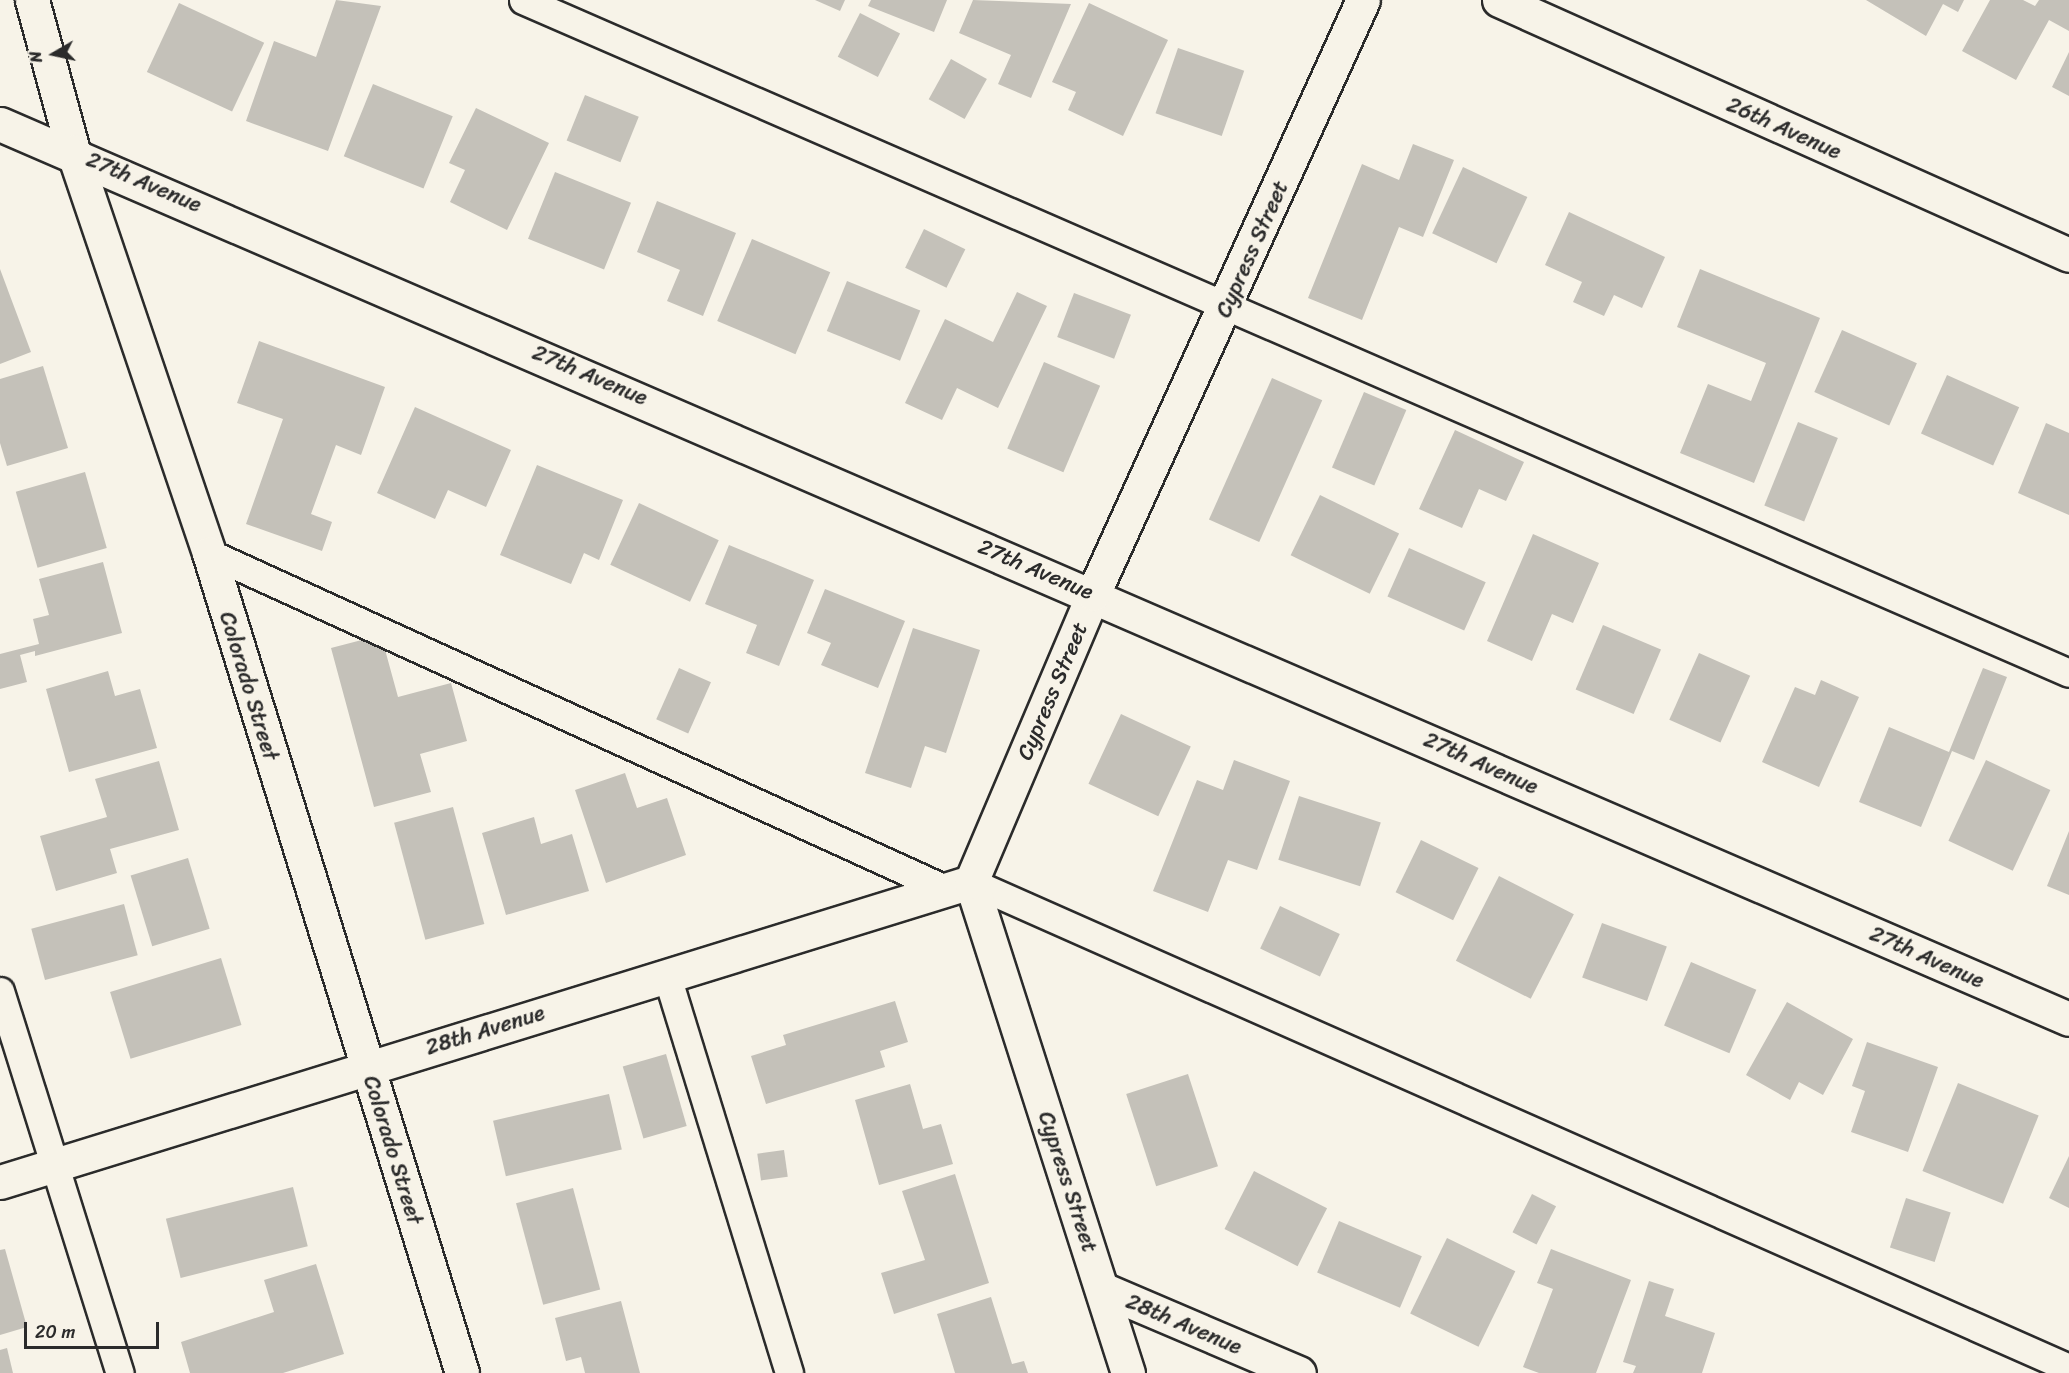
<!DOCTYPE html>
<html>
<head>
<meta charset="utf-8">
<style>
  body { margin:0 }
  #map { position:relative; width:2069px; height:1373px; overflow:hidden; background:#f7f3e8; font-family:Sriracha,sans-serif }
  div>[style] { position:absolute }
  .building>* { inset:0; background:#c4c1b9; transform-origin:0 0 }
  .roads { filter:drop-shadow(2px 0 #2b2b2b) drop-shadow(-2px 0 #2b2b2b) drop-shadow(0 2px #2b2b2b) drop-shadow(0 -2px #2b2b2b) }
  .lane>* { height:27px; margin:-13.5px; padding:0 13.5px; transform-origin:13.5px; border-radius:13.5px; background:#f7f3e8 }
  .street>* { height:33px; margin:-16.5px; padding:0 16.5px; transform-origin:16.5px; border-radius:16.5px; background:#f7f3e8 }
  span { translate:-50% -50%; white-space:nowrap; text-align:center; line-height:1.15; -webkit-text-stroke:4.5px #f7f3e8; paint-order:stroke }
  .street-label { font-size:22px; color:#2b2b2b }
  .north { position:absolute; left:24px; top:24px; width:60px; height:60px; -webkit-text-stroke:4px #f7f3e8; paint-order:stroke; rotate:261deg; font-size:16px; font-weight:700; line-height:24px; text-align:center; color:#2b2b2b }
  .north::after { content:''; display:block; margin:auto; width:21px; height:27px; background:#2b2b2b; clip-path:polygon(50% 0,100% 100%,50% 72%,0 100%) }
  .scale { position:absolute; left:24px; top:1322px; width:135px; height:27px; box-sizing:border-box; border:3px solid #2b2b2b; border-top:0; padding-left:8px; font-size:18px; line-height:21px; white-space:nowrap; color:#2b2b2b; -webkit-text-stroke:4px #f7f3e8; paint-order:stroke }
</style>
</head>
<body>
<div id="map">
  <div class="building">
    <div style="clip-path:polygon(336px 0,381px 6px,328px 151px,246px 121px,274px 41px,316px 57px)"></div>
    <div style="clip-path:polygon(815px 0,845px 0,840px 11px)"></div>
    <div style="clip-path:polygon(871px 0,947px 0,934px 32px,868px 6px)"></div>
    <div style="clip-path:polygon(973px 0,1071px 4px,1031px 98px,998px 84px,1011px 55px,959px 33px)"></div>
    <div style="clip-path:polygon(1866px 0,1964px 0,1958px 12px,1943px 4px,1926px 36px)"></div>
    <div style="clip-path:polygon(1990px 0,2023px 0,2035px 6px,2039px 0,2069px 0,2069px 31px,2049px 20px,2016px 80px,1962px 51px)"></div>
    <div style="left:179px;top:3px;width:94px;height:76px;rotate:25deg"></div>
    <div style="clip-path:polygon(1089px 3px,1168px 40px,1123px 136px,1068px 110px,1076px 92px,1052px 82px)"></div>
    <div style="left:860px;top:13px;width:45px;height:49px;rotate:27deg"></div>
    <div style="left:1178px;top:48px;width:70px;height:69px;rotate:19deg"></div>
    <div style="clip-path:polygon(2069px 52px,2069px 96px,2052px 87px)"></div>
    <div style="left:951px;top:59px;width:41px;height:46px;rotate:29deg"></div>
    <div style="left:373px;top:84px;width:86px;height:78px;rotate:22deg"></div>
    <div style="left:585px;top:95px;width:58px;height:49px;rotate:22deg"></div>
    <div style="clip-path:polygon(476px 108px,549px 143px,507px 230px,450px 202px,465px 170px,449px 163px)"></div>
    <div style="clip-path:polygon(1413px 144px,1454px 160px,1423px 237px,1399px 227px,1362px 320px,1308px 298px,1362px 164px,1399px 180px)"></div>
    <div style="left:1463px;top:167px;width:71px;height:73px;rotate:25deg"></div>
    <div style="left:555px;top:172px;width:82px;height:72px;rotate:22deg"></div>
    <div style="clip-path:polygon(657px 201px,736px 233px,703px 316px,667px 301px,680px 270px,637px 252px)"></div>
    <div style="clip-path:polygon(1569px 212px,1665px 257px,1642px 308px,1614px 295px,1604px 316px,1573px 302px,1582px 282px,1545px 265px)"></div>
    <div style="left:924px;top:229px;width:46px;height:43px;rotate:26deg"></div>
    <div style="left:752px;top:239px;width:85px;height:89px;rotate:23deg"></div>
    <div style="clip-path:polygon(0 269px,31px 352px,0 364px)"></div>
    <div style="clip-path:polygon(1700px 269px,1820px 318px,1754px 483px,1680px 453px,1708px 384px,1751px 401px,1766px 363px,1677px 327px)"></div>
    <div style="left:847px;top:281px;width:79px;height:54px;rotate:22deg"></div>
    <div style="clip-path:polygon(1017px 292px,1047px 306px,998px 408px,957px 388px,942px 420px,905px 403px,945px 319px,993px 342px)"></div>
    <div style="left:1074px;top:293px;width:61px;height:47px;rotate:21deg"></div>
    <div style="left:1842px;top:330px;width:82px;height:68px;rotate:24deg"></div>
    <div style="clip-path:polygon(259px 341px,385px 387px,361px 455px,336px 445px,311px 514px,332px 522px,322px 551px,246px 524px,283px 419px,237px 403px)"></div>
    <div style="left:1044px;top:362px;width:61px;height:94px;rotate:23deg"></div>
    <div style="clip-path:polygon(43px 366px,68px 448px,7px 466px,0 443px,0 379px)"></div>
    <div style="left:1947px;top:375px;width:79px;height:64px;rotate:24deg"></div>
    <div style="left:1272px;top:378px;width:55px;height:155px;rotate:24deg"></div>
    <div style="left:1364px;top:392px;width:46px;height:82px;rotate:23deg"></div>
    <div style="clip-path:polygon(415px 407px,511px 450px,486px 507px,448px 490px,435px 519px,377px 493px)"></div>
    <div style="left:1798px;top:422px;width:43px;height:90px;rotate:22deg"></div>
    <div style="clip-path:polygon(2046px 423px,2069px 433px,2069px 515px,2018px 493px)"></div>
    <div style="clip-path:polygon(1455px 430px,1524px 462px,1506px 501px,1479px 489px,1462px 528px,1419px 509px)"></div>
    <div style="clip-path:polygon(537px 465px,623px 500px,599px 560px,584px 553px,571px 584px,500px 555px)"></div>
    <div style="left:85px;top:472px;width:79px;height:72px;rotate:74deg"></div>
    <div style="left:1320px;top:495px;width:88px;height:67px;rotate:26deg"></div>
    <div style="left:639px;top:503px;width:88px;height:68px;rotate:25deg"></div>
    <div style="clip-path:polygon(1533px 534px,1599px 563px,1573px 623px,1552px 614px,1532px 661px,1487px 641px)"></div>
    <div style="clip-path:polygon(729px 545px,814px 580px,779px 666px,746px 653px,757px 625px,705px 604px)"></div>
    <div style="left:1409px;top:548px;width:84px;height:53px;rotate:24deg"></div>
    <div style="clip-path:polygon(103px 562px,122px 633px,35px 656px,35px 651px,20px 655px,27px 682px,0 689px,0 654px,39px 644px,33px 619px,49px 615px,39px 579px)"></div>
    <div style="clip-path:polygon(825px 589px,905px 621px,878px 688px,821px 665px,831px 643px,807px 633px)"></div>
    <div style="left:1603px;top:625px;width:63px;height:70px;rotate:23deg"></div>
    <div style="clip-path:polygon(913px 628px,980px 650px,946px 753px,925px 746px,911px 788px,865px 773px)"></div>
    <div style="clip-path:polygon(381px 635px,398px 697px,451px 683px,467px 741px,420px 754px,431px 792px,374px 807px,331px 648px)"></div>
    <div style="left:1699px;top:653px;width:56px;height:73px;rotate:24deg"></div>
    <div style="left:679px;top:668px;width:35px;height:56px;rotate:24deg"></div>
    <div style="clip-path:polygon(1983px 668px,2007px 677px,1974px 760px,1952px 751px,1921px 827px,1859px 802px,1889px 727px,1949px 752px)"></div>
    <div style="clip-path:polygon(108px 671px,115px 696px,140px 689px,157px 748px,69px 772px,46px 689px)"></div>
    <div style="clip-path:polygon(1821px 680px,1859px 697px,1819px 787px,1762px 762px,1795px 687px,1815px 695px)"></div>
    <div style="left:1121px;top:714px;width:77px;height:77px;rotate:25deg"></div>
    <div style="clip-path:polygon(1234px 760px,1290px 781px,1257px 870px,1228px 860px,1208px 912px,1153px 891px,1197px 780px,1223px 790px)"></div>
    <div style="left:1986px;top:760px;width:71px;height:89px;rotate:25deg"></div>
    <div style="clip-path:polygon(159px 761px,179px 830px,110px 849px,117px 873px,56px 891px,40px 836px,107px 817px,95px 779px)"></div>
    <div style="clip-path:polygon(625px 773px,637px 808px,667px 798px,686px 855px,606px 883px,575px 790px)"></div>
    <div style="left:1299px;top:796px;width:86px;height:67px;rotate:18deg"></div>
    <div style="left:453px;top:807px;width:121px;height:61px;rotate:75deg"></div>
    <div style="clip-path:polygon(534px 817px,541px 844px,572px 834px,589px 891px,506px 915px,482px 833px)"></div>
    <div style="clip-path:polygon(2069px 831px,2069px 895px,2047px 886px)"></div>
    <div style="left:1421px;top:840px;width:64px;height:58px;rotate:26deg"></div>
    <div style="left:188px;top:858px;width:74px;height:60px;rotate:73deg"></div>
    <div style="left:1499px;top:876px;width:84px;height:95px;rotate:27deg"></div>
    <div style="left:124px;top:904px;width:53px;height:96px;rotate:75deg"></div>
    <div style="left:1280px;top:906px;width:66px;height:47px;rotate:25deg"></div>
    <div style="left:1602px;top:923px;width:69px;height:58px;rotate:20deg"></div>
    <div style="left:221px;top:958px;width:70px;height:116px;rotate:73deg"></div>
    <div style="left:1691px;top:962px;width:71px;height:69px;rotate:23deg"></div>
    <div style="clip-path:polygon(895px 1001px,908px 1042px,880px 1051px,885px 1067px,766px 1104px,751px 1056px,786px 1045px,783px 1035px)"></div>
    <div style="clip-path:polygon(1787px 1002px,1853px 1039px,1823px 1095px,1799px 1082px,1790px 1100px,1746px 1075px)"></div>
    <div style="clip-path:polygon(1867px 1042px,1938px 1067px,1908px 1152px,1851px 1132px,1865px 1091px,1852px 1086px)"></div>
    <div style="left:666px;top:1054px;width:75px;height:45px;rotate:74deg"></div>
    <div style="left:1188px;top:1074px;width:97px;height:65px;rotate:72deg"></div>
    <div style="left:1958px;top:1083px;width:87px;height:95px;rotate:22deg"></div>
    <div style="clip-path:polygon(910px 1084px,923px 1129px,941px 1124px,953px 1164px,879px 1185px,855px 1100px)"></div>
    <div style="left:609px;top:1094px;width:57px;height:119px;rotate:77deg"></div>
    <div style="left:784px;top:1150px;width:27px;height:27px;rotate:82deg"></div>
    <div style="clip-path:polygon(2069px 1156px,2069px 1208px,2049px 1198px)"></div>
    <div style="left:1254px;top:1171px;width:82px;height:65px;rotate:27deg"></div>
    <div style="clip-path:polygon(955px 1174px,989px 1283px,894px 1314px,881px 1273px,925px 1260px,902px 1191px)"></div>
    <div style="left:293px;top:1187px;width:61px;height:131px;rotate:76deg"></div>
    <div style="left:573px;top:1188px;width:105px;height:59px;rotate:75deg"></div>
    <div style="left:1532px;top:1194px;width:27px;height:43px;rotate:27deg"></div>
    <div style="left:1906px;top:1198px;width:47px;height:52px;rotate:18deg"></div>
    <div style="left:1339px;top:1221px;width:90px;height:56px;rotate:23deg"></div>
    <div style="left:1447px;top:1238px;width:76px;height:84px;rotate:26deg"></div>
    <div style="clip-path:polygon(5px 1249px,27px 1327px,0 1335px,0 1250px)"></div>
    <div style="clip-path:polygon(1551px 1249px,1631px 1280px,1596px 1373px,1539px 1373px,1523px 1367px,1553px 1289px,1537px 1283px)"></div>
    <div style="clip-path:polygon(316px 1264px,344px 1354px,283px 1373px,190px 1373px,181px 1342px,274px 1312px,264px 1280px)"></div>
    <div style="clip-path:polygon(1649px 1281px,1674px 1289px,1665px 1316px,1715px 1333px,1702px 1373px,1633px 1373px,1636px 1366px,1623px 1362px)"></div>
    <div style="clip-path:polygon(991px 1297px,1012px 1364px,1024px 1361px,1028px 1373px,955px 1373px,937px 1314px)"></div>
    <div style="clip-path:polygon(621px 1301px,640px 1373px,585px 1373px,581px 1357px,566px 1361px,555px 1318px)"></div>
    <div style="clip-path:polygon(7px 1348px,13px 1373px,0 1373px,0 1350px)"></div>
  </div>
  <div class="roads">
    <div class="lane">
      <div style="left:523px;top:0;width:1686px;rotate:23.52deg"></div>
      <div style="left:209px;top:553px;width:807px;rotate:24.53deg"></div>
      <div style="left:971px;top:882px;width:1201px;rotate:23.88deg"></div>
      <div style="left:667px;top:976px;width:415px;rotate:72.9deg"></div>
      <div style="left:0;top:991px;width:400px;rotate:72.6deg"></div>
    </div>
    <div class="street">
      <div style="left:32px;top:0;width:156px;rotate:74.8deg"></div>
      <div style="left:73px;top:151px;width:424px;rotate:71.3deg"></div>
      <div style="left:209px;top:553px;width:858px;rotate:72.85deg"></div>
      <div style="left:1499px;top:0;width:624px;rotate:24.1deg"></div>
      <div style="left:0;top:124px;width:2254px;rotate:23.39deg"></div>
      <div style="left:0;top:1182px;width:1016px;rotate:-17.17deg"></div>
      <div style="left:1102px;top:1289px;width:214px;rotate:23.1deg"></div>
      <div style="left:1128px;top:1373px;width:515px;rotate:-107.73deg"></div>
      <div style="left:971px;top:882px;width:313px;rotate:-67deg"></div>
      <div style="left:1093px;top:594px;width:652px;rotate:-65.56deg"></div>
    </div>
  </div>
  <div class="street-label">
    <span style="left:1784px;top:128px;rotate:24deg">26th Avenue</span>
    <span style="left:144px;top:182px;rotate:23deg">27th Avenue</span>
    <span style="left:1252px;top:249px;rotate:-66deg">Cypress Street</span>
    <span style="left:590px;top:375px;rotate:23deg">27th Avenue</span>
    <span style="left:1036px;top:569px;rotate:23deg">27th Avenue</span>
    <span style="left:249px;top:686px;rotate:73deg">Colorado Street</span>
    <span style="left:1052px;top:691px;rotate:-67deg">Cypress Street</span>
    <span style="left:1481px;top:763px;rotate:24deg">27th Avenue</span>
    <span style="left:1927px;top:957px;rotate:24deg">27th Avenue</span>
    <span style="left:485px;top:1030px;rotate:-17deg">28th Avenue</span>
    <span style="left:393px;top:1150px;rotate:73deg">Colorado Street</span>
    <span style="left:1068px;top:1182px;rotate:72deg">Cypress Street</span>
    <span style="left:1184px;top:1324px;rotate:23deg">28th Avenue</span>
  </div>
  <div class="north">N</div>
  <div class="scale">20 m</div>
</div>
</body>
</html>
